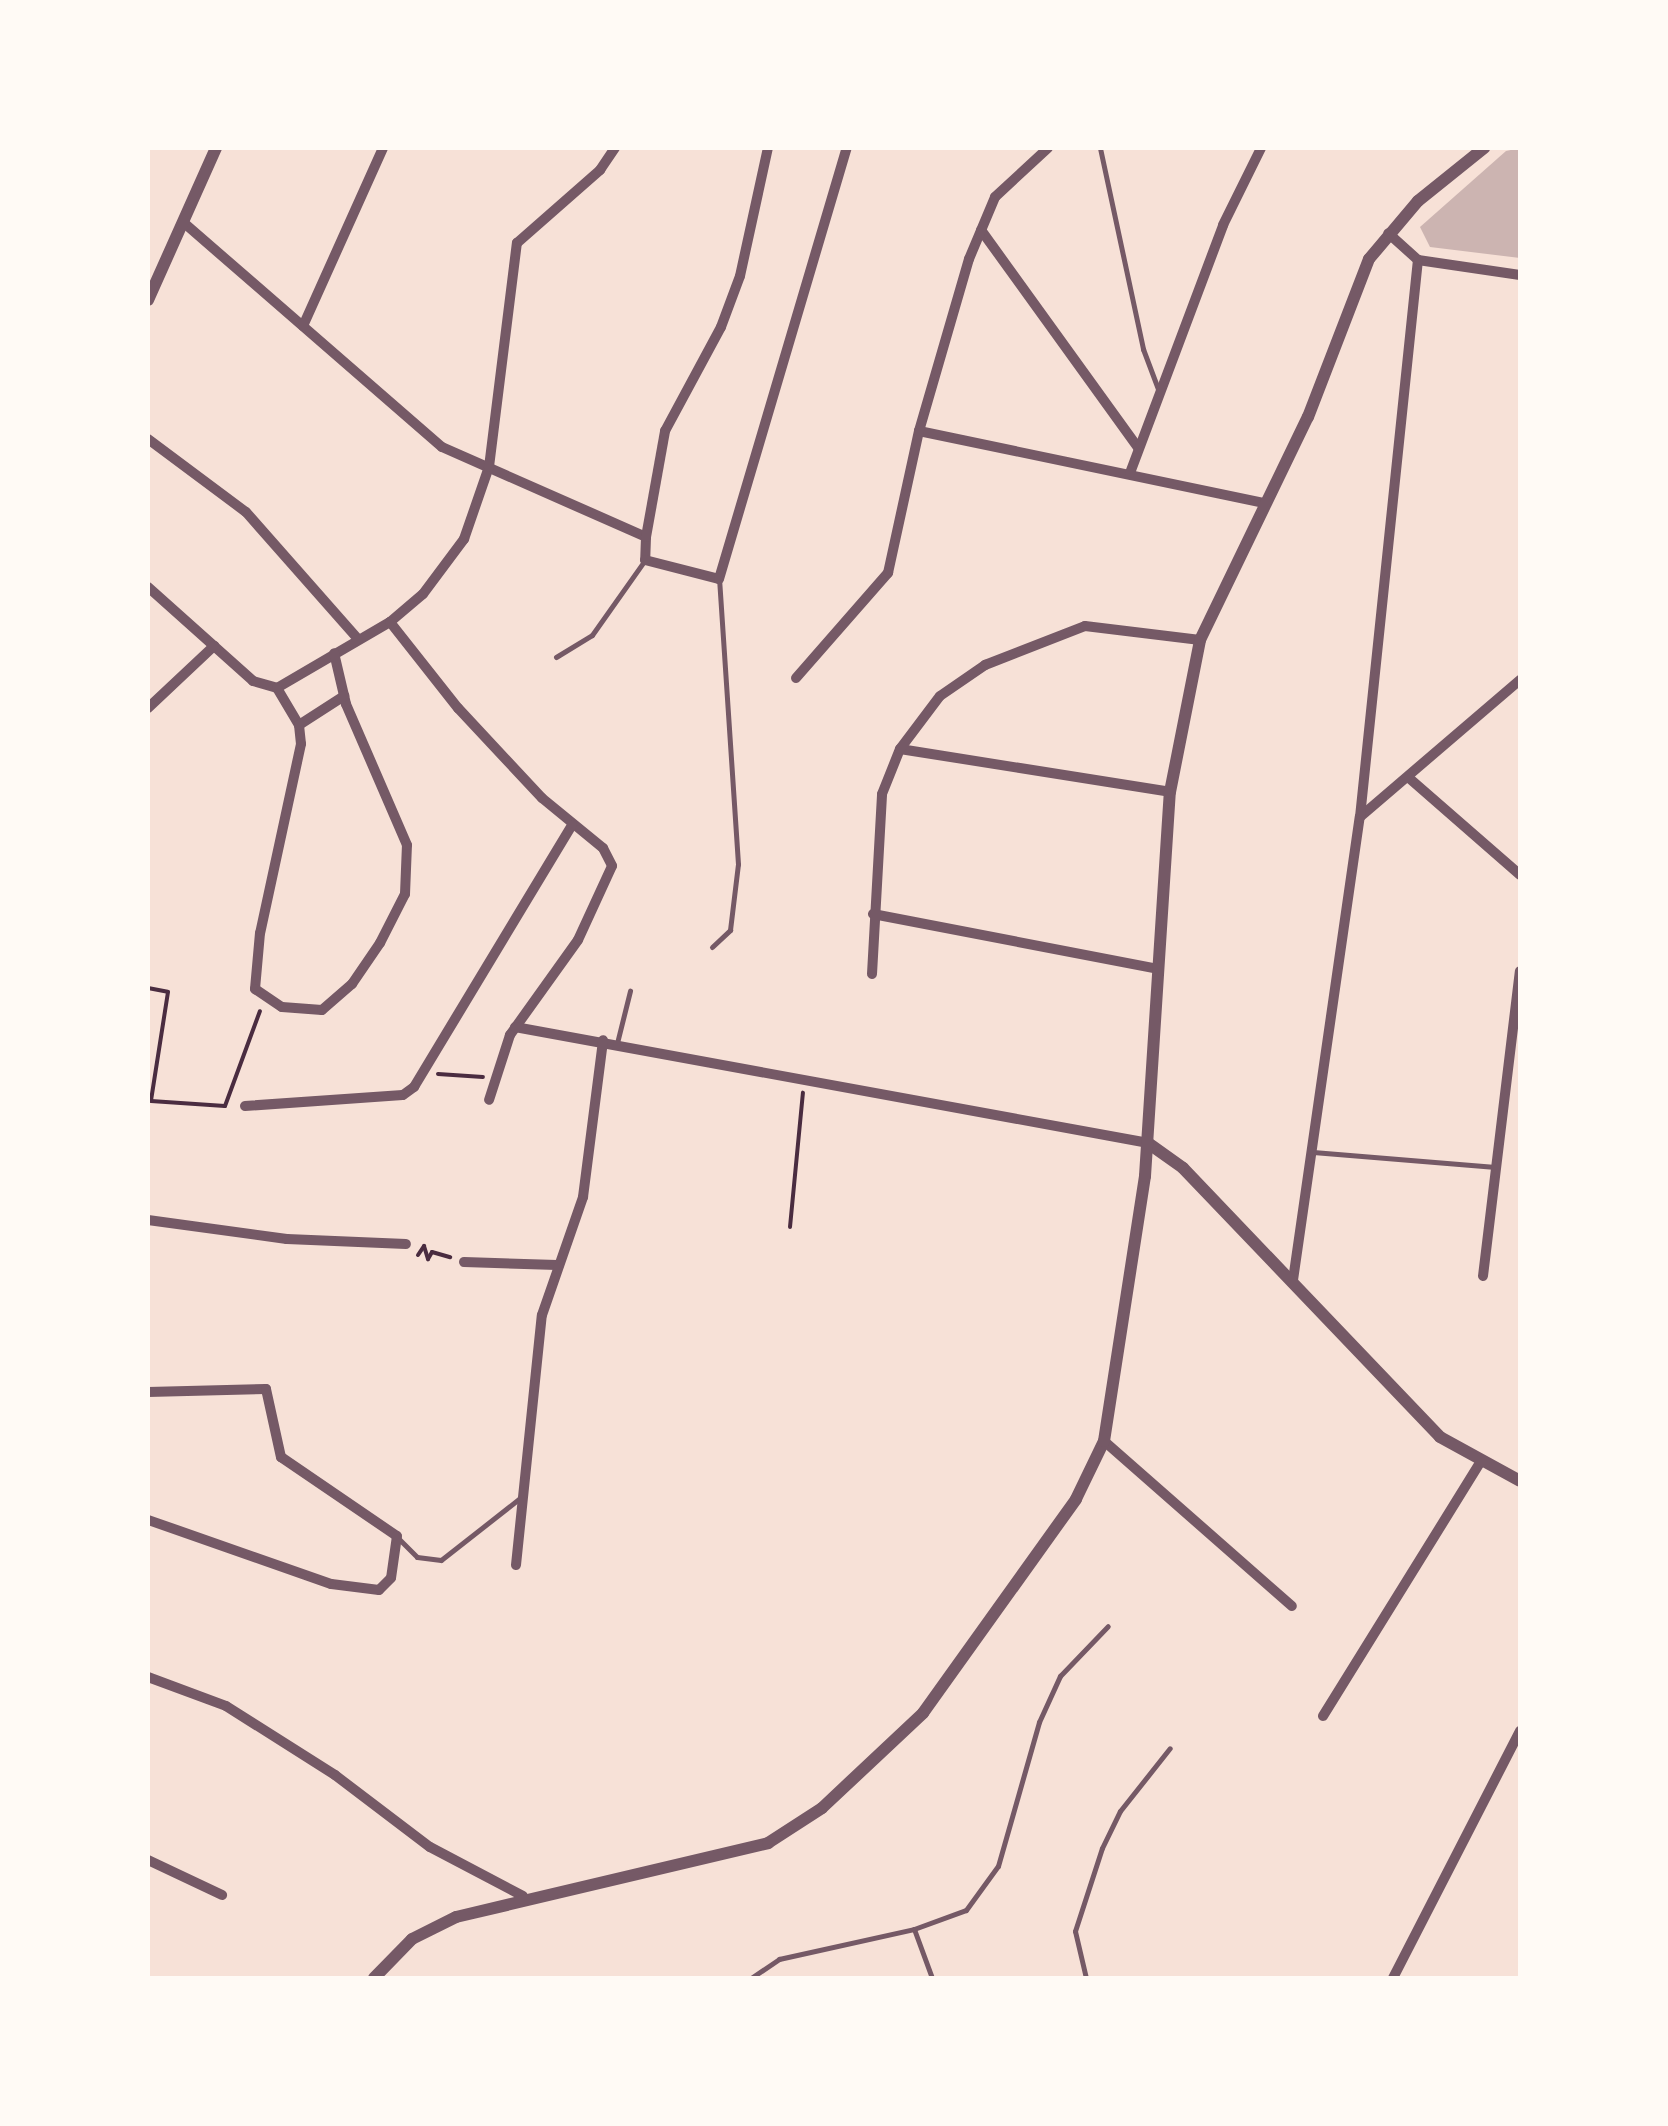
<!DOCTYPE html>
<html>
<head>
<meta charset="utf-8">
<style>
  body { margin:0 }
  #map { position:relative; width:1668px; height:2126px; overflow:hidden; background:#f7e1d7; font-family:"Varela Round",sans-serif }
  div>[style] { position:absolute }
  .building>* { inset:0; background:#ccb4b1 }
  .path>* { height:4px; margin:-2px; padding:0 2px; transform-origin:2px; border-radius:2px; background:#4a2c40 }
  .service>* { height:5px; margin:-2.5px; padding:0 2.5px; transform-origin:2.5px; border-radius:2.5px; background:#755966 }
  .minor>* { height:10px; margin:-5px; padding:0 5px; transform-origin:5px; border-radius:5px; background:#755966 }
  .tertiary>* { height:12px; margin:-6px; padding:0 6px; transform-origin:6px; border-radius:6px; background:#755966 }
  span { translate:-50% -50%; white-space:nowrap; text-align:center; line-height:1.15; -webkit-text-stroke:9px #fffaf5; paint-order:stroke }
  .frame { position:absolute; inset:0; border:150px solid #fffaf5; pointer-events:none }
</style>
</head>
<body>
<div id="map">
  <div class="building">
    <div style="clip-path:polygon(1520px 148px,1520px 258px,1430px 247px,1420px 227px,1506px 151px)"></div>
  </div>
  <div class="path">
    <div style="left:148px;top:988px;width:20px;rotate:11deg"></div>
    <div style="left:168px;top:992px;width:110px;rotate:98.9deg"></div>
    <div style="left:151px;top:1101px;width:74px;rotate:3.9deg"></div>
    <div style="left:438px;top:1074px;width:45px;rotate:3.8deg"></div>
    <div style="left:225px;top:1106px;width:101px;rotate:-69.8deg"></div>
    <div style="left:790px;top:1227px;width:135px;rotate:-84.5deg"></div>
    <div style="left:418px;top:1255px;width:11px;rotate:-56deg"></div>
    <div style="left:424px;top:1246px;width:14px;rotate:73deg"></div>
    <div style="left:428px;top:1259px;width:8px;rotate:-60deg"></div>
    <div style="left:432px;top:1252px;width:19px;rotate:16deg"></div>
  </div>
  <div class="service">
    <div style="left:1100px;top:148px;width:206px;rotate:77.9deg"></div>
    <div style="left:1143px;top:349px;width:43px;rotate:69.4deg"></div>
    <div style="left:556px;top:657px;width:42px;rotate:-31.4deg"></div>
    <div style="left:592px;top:635px;width:92px;rotate:-54.8deg"></div>
    <div style="left:712px;top:947px;width:25px;rotate:-43deg"></div>
    <div style="left:730px;top:930px;width:66px;rotate:-83.1deg"></div>
    <div style="left:738px;top:864px;width:286px;rotate:-93.8deg"></div>
    <div style="left:617px;top:1043px;width:54px;rotate:-76deg"></div>
    <div style="left:1313px;top:1152px;width:183px;rotate:4.7deg"></div>
    <div style="left:397px;top:1537px;width:28px;rotate:45deg"></div>
    <div style="left:417px;top:1557px;width:24px;rotate:7deg"></div>
    <div style="left:441px;top:1560px;width:100px;rotate:-38.1deg"></div>
    <div style="left:914px;top:1929px;width:52px;rotate:69.8deg"></div>
    <div style="left:751px;top:1978px;width:34px;rotate:-34deg"></div>
    <div style="left:779px;top:1959px;width:138px;rotate:-12.5deg"></div>
    <div style="left:914px;top:1929px;width:55px;rotate:-20.1deg"></div>
    <div style="left:966px;top:1910px;width:54px;rotate:-54deg"></div>
    <div style="left:998px;top:1866px;width:150px;rotate:-74.1deg"></div>
    <div style="left:1039px;top:1722px;width:51px;rotate:-65.5deg"></div>
    <div style="left:1060px;top:1676px;width:69px;rotate:-46.2deg"></div>
    <div style="left:1086px;top:1978px;width:48px;rotate:-103.2deg"></div>
    <div style="left:1075px;top:1931px;width:87px;rotate:-72deg"></div>
    <div style="left:1102px;top:1848px;width:41px;rotate:-64.1deg"></div>
    <div style="left:1120px;top:1811px;width:80px;rotate:-51.6deg"></div>
  </div>
  <div class="minor">
    <div style="left:183px;top:222px;width:343px;rotate:41deg"></div>
    <div style="left:442px;top:447px;width:223px;rotate:23.8deg"></div>
    <div style="left:646px;top:537px;width:23px;rotate:92deg"></div>
    <div style="left:645px;top:560px;width:76px;rotate:14.4deg"></div>
    <div style="left:719px;top:579px;width:450px;rotate:-73.5deg"></div>
    <div style="left:981px;top:230px;width:269px;rotate:54.2deg"></div>
    <div style="left:1418px;top:260px;width:103px;rotate:8.4deg"></div>
    <div style="left:303px;top:326px;width:195px;rotate:-65.8deg"></div>
    <div style="left:919px;top:431px;width:353px;rotate:11.8deg"></div>
    <div style="left:148px;top:439px;width:122px;rotate:36.7deg"></div>
    <div style="left:246px;top:512px;width:169px;rotate:48.6deg"></div>
    <div style="left:1130px;top:473px;width:265px;rotate:-69.4deg"></div>
    <div style="left:1223px;top:225px;width:86px;rotate:-63.7deg"></div>
    <div style="left:646px;top:537px;width:108px;rotate:-79.8deg"></div>
    <div style="left:665px;top:431px;width:118px;rotate:-61.7deg"></div>
    <div style="left:721px;top:327px;width:54px;rotate:-69.6deg"></div>
    <div style="left:740px;top:276px;width:131px;rotate:-77.7deg"></div>
    <div style="left:148px;top:587px;width:141px;rotate:41.8deg"></div>
    <div style="left:253px;top:681px;width:25px;rotate:16deg"></div>
    <div style="left:277px;top:688px;width:131px;rotate:-30.3deg"></div>
    <div style="left:390px;top:622px;width:43px;rotate:-40.3deg"></div>
    <div style="left:423px;top:594px;width:69px;rotate:-53.3deg"></div>
    <div style="left:464px;top:539px;width:76px;rotate:-70.9deg"></div>
    <div style="left:489px;top:467px;width:226px;rotate:-82.9deg"></div>
    <div style="left:517px;top:243px;width:111px;rotate:-41.3deg"></div>
    <div style="left:600px;top:170px;width:27px;rotate:-56deg"></div>
    <div style="left:390px;top:622px;width:110px;rotate:51.7deg"></div>
    <div style="left:458px;top:708px;width:123px;rotate:47deg"></div>
    <div style="left:542px;top:798px;width:79px;rotate:39.3deg"></div>
    <div style="left:603px;top:848px;width:20px;rotate:63deg"></div>
    <div style="left:612px;top:866px;width:81px;rotate:114.7deg"></div>
    <div style="left:578px;top:940px;width:117px;rotate:125.6deg"></div>
    <div style="left:510px;top:1035px;width:68px;rotate:107.9deg"></div>
    <div style="left:796px;top:678px;width:140px;rotate:-48.8deg"></div>
    <div style="left:888px;top:573px;width:145px;rotate:-77.7deg"></div>
    <div style="left:919px;top:431px;width:179px;rotate:-73.8deg"></div>
    <div style="left:969px;top:259px;width:67px;rotate:-67.2deg"></div>
    <div style="left:995px;top:197px;width:72px;rotate:-42.8deg"></div>
    <div style="left:277px;top:688px;width:43px;rotate:59.3deg"></div>
    <div style="left:299px;top:725px;width:19px;rotate:84deg"></div>
    <div style="left:301px;top:744px;width:193px;rotate:102.2deg"></div>
    <div style="left:260px;top:933px;width:56px;rotate:95.1deg"></div>
    <div style="left:255px;top:989px;width:32px;rotate:34deg"></div>
    <div style="left:282px;top:1007px;width:40px;rotate:4.3deg"></div>
    <div style="left:322px;top:1010px;width:40px;rotate:-41deg"></div>
    <div style="left:352px;top:984px;width:50px;rotate:-55.7deg"></div>
    <div style="left:380px;top:943px;width:55px;rotate:-63deg"></div>
    <div style="left:405px;top:894px;width:49px;rotate:-87.7deg"></div>
    <div style="left:407px;top:845px;width:154px;rotate:-113.4deg"></div>
    <div style="left:346px;top:704px;width:52px;rotate:-103.2deg"></div>
    <div style="left:148px;top:708px;width:91px;rotate:-43.2deg"></div>
    <div style="left:299px;top:725px;width:54px;rotate:-32.8deg"></div>
    <div style="left:900px;top:749px;width:273px;rotate:9deg"></div>
    <div style="left:1409px;top:778px;width:147px;rotate:41.1deg"></div>
    <div style="left:1360px;top:817px;width:211px;rotate:-40.6deg"></div>
    <div style="left:873px;top:914px;width:290px;rotate:10.9deg"></div>
    <div style="left:872px;top:974px;width:180px;rotate:-86.8deg"></div>
    <div style="left:882px;top:794px;width:48px;rotate:-68.2deg"></div>
    <div style="left:900px;top:749px;width:66px;rotate:-53deg"></div>
    <div style="left:940px;top:696px;width:55px;rotate:-34.6deg"></div>
    <div style="left:985px;top:665px;width:107px;rotate:-21.3deg"></div>
    <div style="left:1085px;top:626px;width:116px;rotate:6.9deg"></div>
    <div style="left:515px;top:1027px;width:644px;rotate:10.38deg"></div>
    <div style="left:245px;top:1106px;width:158px;rotate:-4deg"></div>
    <div style="left:403px;top:1095px;width:14px;rotate:-36deg"></div>
    <div style="left:414px;top:1087px;width:306px;rotate:-58.9deg"></div>
    <div style="left:148px;top:1220px;width:140px;rotate:7.8deg"></div>
    <div style="left:287px;top:1239px;width:119px;rotate:2.4deg"></div>
    <div style="left:464px;top:1262px;width:93px;rotate:1.8deg"></div>
    <div style="left:1483px;top:1276px;width:307px;rotate:-83.1deg"></div>
    <div style="left:1293px;top:1280px;width:468px;rotate:-81.8deg"></div>
    <div style="left:1360px;top:817px;width:560px;rotate:-84.06deg"></div>
    <div style="left:1418px;top:260px;width:40px;rotate:-138deg"></div>
    <div style="left:148px;top:1392px;width:118px;rotate:-1.5deg"></div>
    <div style="left:266px;top:1389px;width:70px;rotate:77.6deg"></div>
    <div style="left:281px;top:1457px;width:140px;rotate:34.3deg"></div>
    <div style="left:397px;top:1536px;width:42px;rotate:98.1deg"></div>
    <div style="left:391px;top:1578px;width:17px;rotate:135deg"></div>
    <div style="left:379px;top:1590px;width:48px;rotate:-172.9deg"></div>
    <div style="left:331px;top:1584px;width:194px;rotate:-160.7deg"></div>
    <div style="left:1104px;top:1441px;width:250px;rotate:41.3deg"></div>
    <div style="left:516px;top:1565px;width:251px;rotate:-84.1deg"></div>
    <div style="left:542px;top:1315px;width:125px;rotate:-70.8deg"></div>
    <div style="left:583px;top:1197px;width:158px;rotate:-82.7deg"></div>
    <div style="left:148px;top:1677px;width:83px;rotate:20.4deg"></div>
    <div style="left:226px;top:1706px;width:129px;rotate:32.3deg"></div>
    <div style="left:335px;top:1775px;width:119px;rotate:37.2deg"></div>
    <div style="left:430px;top:1847px;width:105px;rotate:27.8deg"></div>
    <div style="left:1323px;top:1716px;width:298px;rotate:-58.2deg"></div>
    <div style="left:148px;top:1860px;width:82px;rotate:25.3deg"></div>
    <div style="left:1393px;top:1978px;width:278px;rotate:-62.8deg"></div>
  </div>
  <div class="tertiary">
    <div style="left:148px;top:300px;width:167px;rotate:-65.9deg"></div>
    <div style="left:1148px;top:1143px;width:43px;rotate:35.5deg"></div>
    <div style="left:1183px;top:1168px;width:372px;rotate:46.3deg"></div>
    <div style="left:1440px;top:1437px;width:91px;rotate:28.8deg"></div>
    <div style="left:374px;top:1978px;width:54px;rotate:-45.7deg"></div>
    <div style="left:412px;top:1939px;width:49px;rotate:-26.6deg"></div>
    <div style="left:456px;top:1917px;width:321px;rotate:-13.3deg"></div>
    <div style="left:768px;top:1843px;width:64px;rotate:-32.9deg"></div>
    <div style="left:822px;top:1808px;width:139px;rotate:-43.2deg"></div>
    <div style="left:923px;top:1713px;width:263px;rotate:-54.4deg"></div>
    <div style="left:1076px;top:1499px;width:64px;rotate:-64.2deg"></div>
    <div style="left:1104px;top:1441px;width:268px;rotate:-81.2deg"></div>
    <div style="left:1145px;top:1176px;width:385px;rotate:-86.3deg"></div>
    <div style="left:1170px;top:792px;width:155px;rotate:-78.8deg"></div>
    <div style="left:1200px;top:640px;width:248px;rotate:-64.2deg"></div>
    <div style="left:1308px;top:417px;width:169px;rotate:-68.9deg"></div>
    <div style="left:1369px;top:259px;width:76px;rotate:-49.8deg"></div>
    <div style="left:1418px;top:201px;width:85px;rotate:-38.8deg"></div>
  </div>
  <div class="frame"></div>
</div>
</body>
</html>
